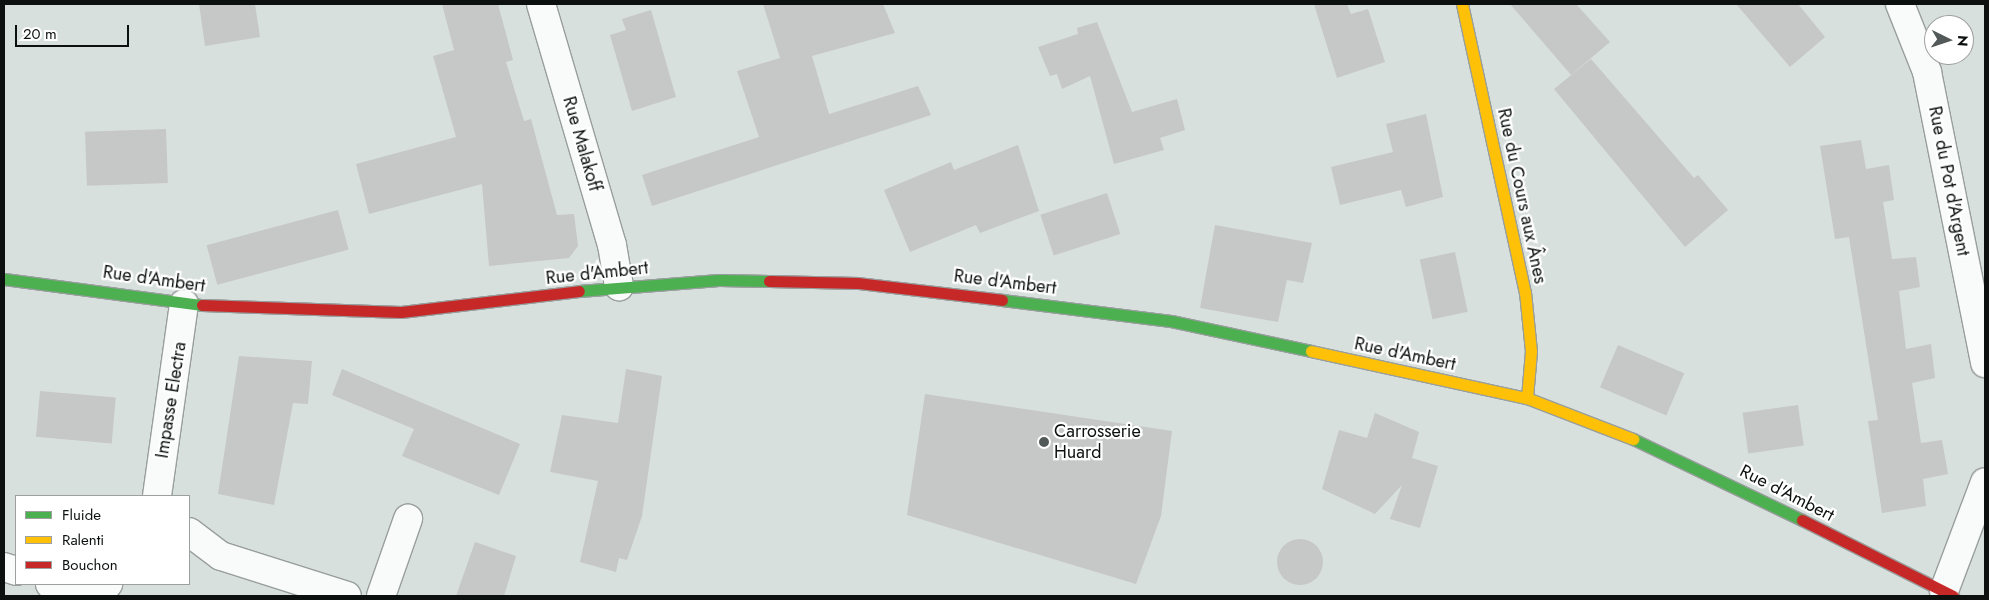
<!DOCTYPE html>
<html>
<head>
<meta charset="utf-8">
<style>
  body { margin:0 }
  #map { position:relative; width:1989px; height:600px; overflow:hidden; background:#d8e0de; font-family:Jost,sans-serif }
  div>[style] { position:absolute }
  .building>* { inset:0; background:#c6c7c7; transform-origin:0 0 }
  .round { border-radius:50% }
  .roads { filter:drop-shadow(1px 0 #989e9d) drop-shadow(-1px 0 #989e9d) drop-shadow(0 1px #989e9d) drop-shadow(0 -1px #989e9d) }
  .street>* { height:28px; margin:-14px; padding:0 14px; transform-origin:14px; border-radius:14px; background:#f9fafa }
  .fast>* { height:11px; margin:-5.5px; padding:0 5.5px; transform-origin:5.5px; border-radius:5.5px; background:#4caf50 }
  .slow>* { height:11px; margin:-5.5px; padding:0 5.5px; transform-origin:5.5px; border-radius:5.5px; background:#ffc107 }
  .jam>* { height:11px; margin:-5.5px; padding:0 5.5px; transform-origin:5.5px; border-radius:5.5px; background:#c62828 }
  .dots>* { width:14px; height:14px; translate:-50% -50%; box-sizing:border-box; border:2px solid #fff; border-radius:50% }
  span { translate:-50% -50%; white-space:nowrap; text-align:center; line-height:1.15; -webkit-text-stroke:4.5px #fff; paint-order:stroke }
  .street-label { font-size:18px; color:#0c1110 }
  .poi-label { font-size:18px; color:#0c1110 }
  .left { translate:0 -50%; text-align:left }
  .frame { position:absolute; inset:0; border:5px solid #0c1110; pointer-events:none }
  .legend { position:absolute; left:15px; top:495px; width:175px; height:90px; box-sizing:border-box; background:#fff; border:1px solid #9ea09f; margin:0; padding:6px 9px; list-style:none; font-size:15px; color:#0c1110 }
  .legend li { display:flex; align-items:center; gap:10px; height:25px }
  .legend b { width:25px; border:1px solid #9ea09f }
  .north { position:absolute; left:1924px; top:15px; width:50px; height:50px; box-sizing:border-box; background:#fff; border:1px solid #9ea09f; border-radius:50%; rotate:94deg; font-size:14px; font-weight:700; line-height:20px; text-align:center; color:#0c1110 }
  .north::after { content:''; display:block; margin:auto; width:18px; height:22px; background:#535958; clip-path:polygon(50% 0,100% 100%,50% 72%,0 100%) }
  .scale { position:absolute; left:15px; top:25px; width:114px; height:22px; box-sizing:border-box; border:2px solid #0c1110; border-top:0; padding-left:6px; font-size:15px; line-height:18px; white-space:nowrap; color:#0c1110; -webkit-text-stroke:4px #fff; paint-order:stroke }
</style>
</head>
<body>
<div id="map">
  <div class="building">
    <div style="clip-path:polygon(199px 4px,255px 4px,260px 37px,205px 46px)"></div>
    <div style="clip-path:polygon(442px 4px,498px 4px,513px 60px,506px 62px,524px 121px,531px 119px,557px 215px,574px 214px,578px 246px,569px 258px,489px 266px,482px 184px,369px 214px,356px 164px,456px 137px,433px 56px,454px 50px)"></div>
    <div style="clip-path:polygon(763px 4px,883px 4px,895px 33px,812px 56px,829px 114px,918px 86px,931px 115px,652px 206px,642px 175px,759px 137px,737px 71px,780px 58px)"></div>
    <div style="clip-path:polygon(1314px 4px,1347px 4px,1351px 14px,1368px 9px,1385px 62px,1337px 78px)"></div>
    <div style="clip-path:polygon(1510px 4px,1576px 4px,1610px 42px,1571px 75px)"></div>
    <div style="clip-path:polygon(1736px 4px,1798px 4px,1825px 37px,1790px 67px)"></div>
    <div style="clip-path:polygon(651px 10px,676px 97px,632px 111px,610px 35px,626px 30px,622px 19px)"></div>
    <div style="clip-path:polygon(1097px 22px,1132px 112px,1177px 99px,1185px 130px,1160px 138px,1164px 150px,1114px 164px,1090px 76px,1062px 89px,1057px 74px,1050px 76px,1038px 47px,1078px 34px,1077px 28px)"></div>
    <div style="clip-path:polygon(1591px 59px,1694px 178px,1698px 175px,1728px 210px,1685px 247px,1554px 89px)"></div>
    <div style="clip-path:polygon(1426px 114px,1443px 197px,1406px 207px,1401px 190px,1340px 205px,1331px 167px,1393px 152px,1386px 124px)"></div>
    <div style="left:166px;top:129px;width:54px;height:81px;rotate:88deg"></div>
    <div style="clip-path:polygon(1861px 140px,1866px 169px,1889px 165px,1894px 200px,1883px 202px,1892px 259px,1916px 257px,1920px 287px,1899px 291px,1906px 349px,1931px 344px,1935px 378px,1912px 383px,1921px 443px,1942px 440px,1948px 474px,1923px 479px,1926px 506px,1882px 513px,1868px 421px,1878px 420px,1849px 237px,1835px 239px,1820px 146px)"></div>
    <div style="clip-path:polygon(1018px 145px,1039px 211px,980px 233px,976px 225px,910px 252px,884px 190px,951px 162px,954px 170px)"></div>
    <div style="left:1107px;top:193px;width:43px;height:70px;rotate:72deg"></div>
    <div style="left:338px;top:210px;width:41px;height:136px;rotate:75deg"></div>
    <div style="clip-path:polygon(1215px 225px,1312px 243px,1303px 283px,1287px 280px,1278px 322px,1200px 308px)"></div>
    <div style="left:1455px;top:252px;width:61px;height:36px;rotate:78deg"></div>
    <div style="left:1618px;top:345px;width:72px;height:46px;rotate:23deg"></div>
    <div style="clip-path:polygon(239px 356px,312px 361px,308px 404px,293px 403px,274px 505px,218px 494px)"></div>
    <div style="clip-path:polygon(342px 369px,520px 444px,499px 495px,402px 456px,414px 429px,332px 395px)"></div>
    <div style="clip-path:polygon(626px 369px,662px 376px,642px 516px,627px 560px,619px 558px,616px 572px,580px 562px,598px 481px,550px 472px,562px 415px,618px 423px)"></div>
    <div style="left:40px;top:391px;width:76px;height:46px;rotate:5deg"></div>
    <div style="clip-path:polygon(925px 394px,1172px 431px,1161px 516px,1136px 584px,907px 515px)"></div>
    <div style="left:1798px;top:405px;width:41px;height:56px;rotate:82deg"></div>
    <div style="clip-path:polygon(1375px 413px,1419px 432px,1412px 458px,1438px 466px,1420px 528px,1390px 519px,1402px 485px,1375px 514px,1322px 489px,1339px 430px,1367px 438px)"></div>
    <div class="round" style="left:1277px;top:539px;width:46px;height:46px"></div>
    <div style="clip-path:polygon(475px 542px,516px 556px,504px 596px,456px 596px)"></div>
  </div>
  <div class="roads">
    <div class="street">
      <div style="left:541px;top:4px;width:251px;rotate:73.6deg"></div>
      <div style="left:612px;top:245px;width:42px;rotate:80.3deg"></div>
      <div style="left:1900px;top:4px;width:73px;rotate:68.3deg"></div>
      <div style="left:1927px;top:72px;width:297px;rotate:78.7deg"></div>
      <div style="left:157px;top:496px;width:194px;rotate:-82deg"></div>
      <div style="left:189px;top:532px;width:40px;rotate:37deg"></div>
      <div style="left:221px;top:556px;width:132px;rotate:17.6deg"></div>
      <div style="left:4px;top:567px;width:13px;rotate:18deg"></div>
      <div style="left:50px;top:584px;width:36px;rotate:19deg"></div>
      <div style="left:1944px;top:591px;width:116px;rotate:-69.4deg"></div>
      <div style="left:98px;top:596px;width:16px;rotate:-50deg"></div>
      <div style="left:381px;top:596px;width:82px;rotate:-70.7deg"></div>
    </div>
    <div class="fast">
      <div style="left:4px;top:279px;width:200px;rotate:7.5deg"></div>
      <div style="left:579px;top:291px;width:140px;rotate:-4.5deg"></div>
      <div style="left:719px;top:280px;width:50px;rotate:1.1deg"></div>
      <div style="left:1002px;top:300px;width:170px;rotate:7.1deg"></div>
      <div style="left:1171px;top:321px;width:143px;rotate:12.1deg"></div>
      <div style="left:1633px;top:439px;width:187px;rotate:25.6deg"></div>
    </div>
    <div class="slow">
      <div style="left:1462px;top:4px;width:295px;rotate:77.7deg"></div>
      <div style="left:1525px;top:292px;width:59px;rotate:84.2deg"></div>
      <div style="left:1531px;top:351px;width:47px;rotate:94.9deg"></div>
      <div style="left:1311px;top:351px;width:221px;rotate:12.3deg"></div>
      <div style="left:1527px;top:398px;width:114px;rotate:21.1deg"></div>
    </div>
    <div class="jam">
      <div style="left:769px;top:281px;width:89px;rotate:1.3deg"></div>
      <div style="left:858px;top:283px;width:145px;rotate:6.7deg"></div>
      <div style="left:202px;top:305px;width:199px;rotate:2deg"></div>
      <div style="left:401px;top:312px;width:179px;rotate:-6.7deg"></div>
      <div style="left:1802px;top:520px;width:169px;rotate:26.7deg"></div>
    </div>
  </div>
  <div class="dots">
    <div style="left:1044px;top:442px;background:#535958"></div>
  </div>
  <div class="street-label">
    <span style="left:582px;top:144px;rotate:74deg">Rue Malakoff</span>
    <span style="left:1949px;top:181px;rotate:79deg">Rue du Pot d'Argent</span>
    <span style="left:1522px;top:196px;rotate:78deg">Rue du Cours aux Ânes</span>
    <span style="left:597px;top:273px;rotate:-6deg">Rue d'Ambert</span>
    <span style="left:154px;top:279px;rotate:8deg">Rue d'Ambert</span>
    <span style="left:1005px;top:282px;rotate:7deg">Rue d'Ambert</span>
    <span style="left:1405px;top:354px;rotate:12deg">Rue d'Ambert</span>
    <span style="left:171px;top:400px;rotate:-81deg">Impasse Electra</span>
    <span style="left:1787px;top:493px;rotate:27deg">Rue d'Ambert</span>
  </div>
  <div class="poi-label">
    <span class="left" style="left:1054px;top:442px">Carrosserie<br>Huard</span>
  </div>
  <div class="frame"></div>
  <ul class="legend">
  <li><b style="height:6px;background:#4caf50"></b>Fluide</li>
  <li><b style="height:6px;background:#ffc107"></b>Ralenti</li>
  <li><b style="height:6px;background:#c62828"></b>Bouchon</li>
  </ul>
  <div class="north">N</div>
  <div class="scale">20 m</div>
</div>
</body>
</html>
